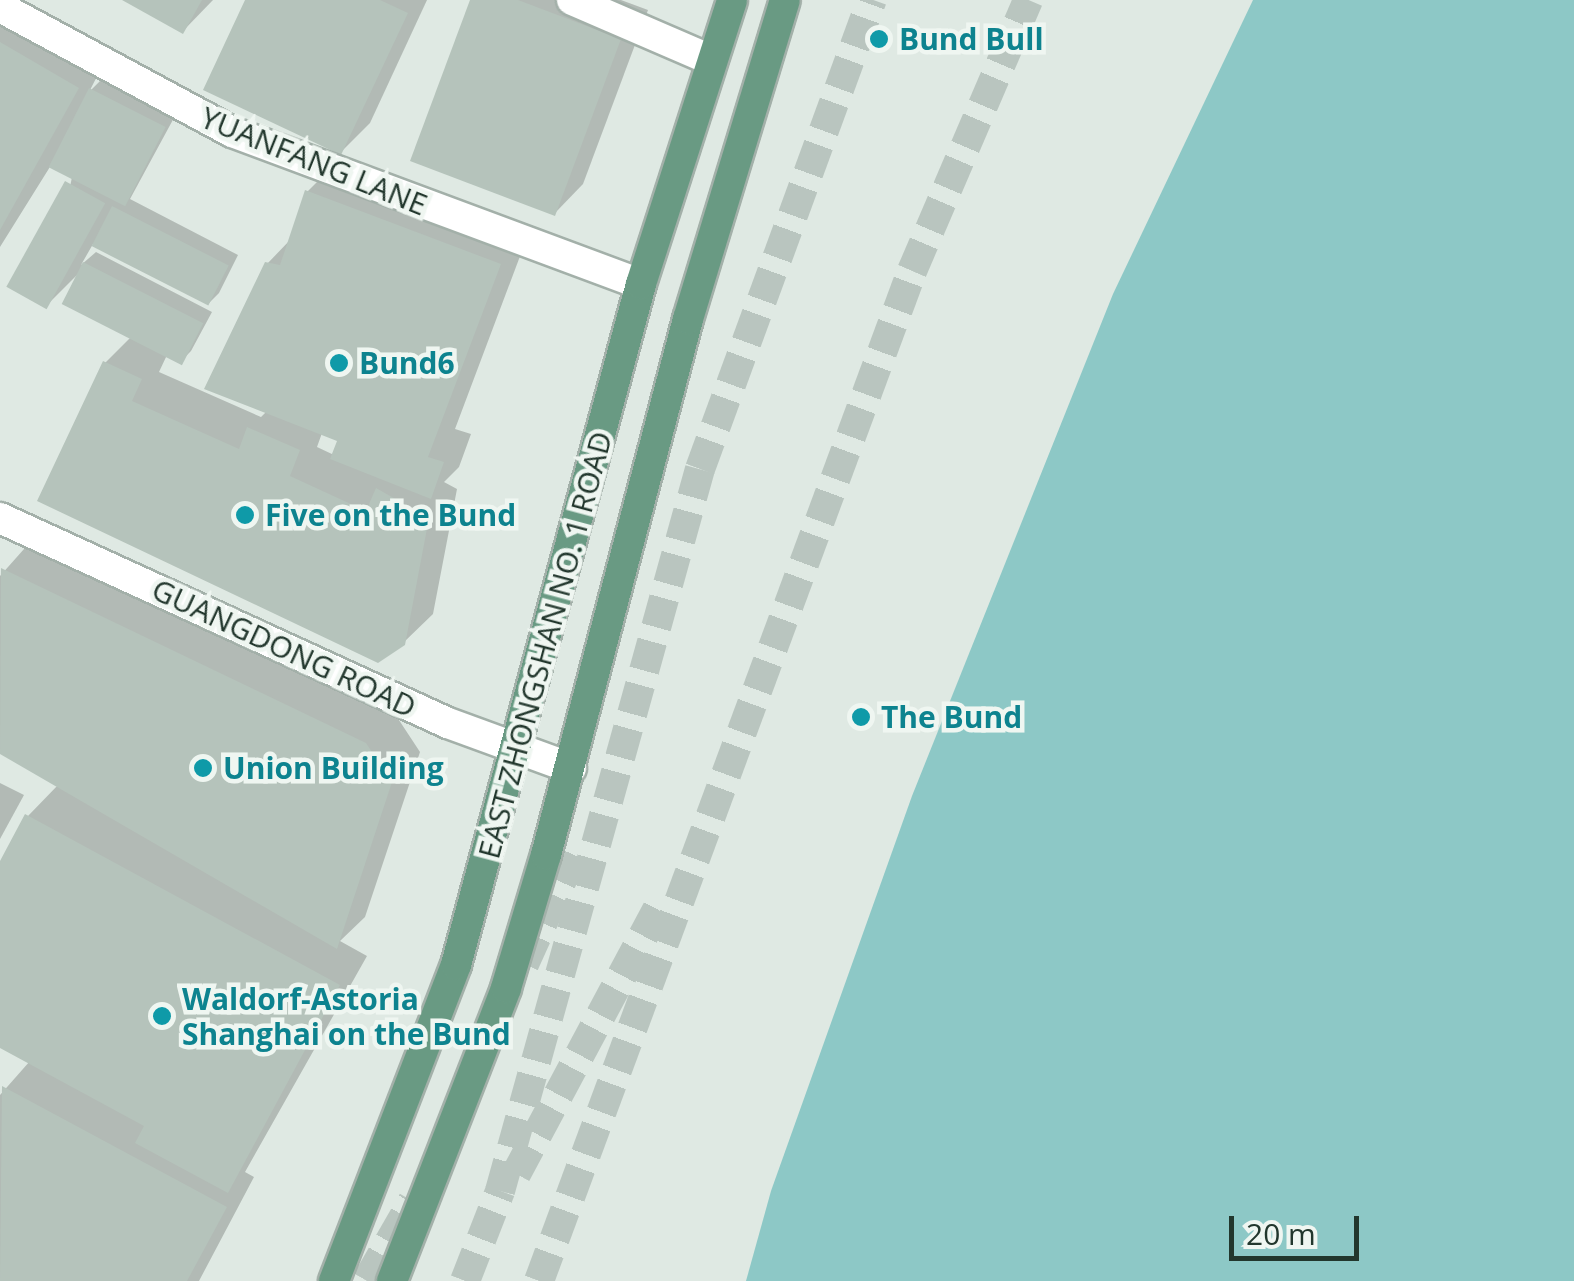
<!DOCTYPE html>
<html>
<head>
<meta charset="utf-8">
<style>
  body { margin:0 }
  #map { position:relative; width:1574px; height:1281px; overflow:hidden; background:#dfe9e3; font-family:"Open Sans",sans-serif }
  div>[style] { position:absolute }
  .water>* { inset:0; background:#8dc8c6 }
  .shadow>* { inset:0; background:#0003 }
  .building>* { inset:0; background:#b5c3bb; transform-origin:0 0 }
  .major-tunnel>* { height:30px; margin-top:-15px; transform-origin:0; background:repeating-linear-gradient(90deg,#b9c5bf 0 30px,transparent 0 45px) }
  .roads { filter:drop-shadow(2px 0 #a3b0a9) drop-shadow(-2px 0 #a3b0a9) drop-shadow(0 2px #a3b0a9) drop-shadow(0 -2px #a3b0a9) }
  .minor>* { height:30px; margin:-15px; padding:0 15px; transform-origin:15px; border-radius:15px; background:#fff }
  .major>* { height:30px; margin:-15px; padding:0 15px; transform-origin:15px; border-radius:15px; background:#699a83 }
  .dots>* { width:28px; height:28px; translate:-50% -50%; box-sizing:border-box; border:5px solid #eff6f1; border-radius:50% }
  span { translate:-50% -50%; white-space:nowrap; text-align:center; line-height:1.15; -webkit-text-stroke:9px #eff6f1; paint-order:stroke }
  .culture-label { font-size:30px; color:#0d838f; font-weight:700 }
  .left { translate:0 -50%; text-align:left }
  .street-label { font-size:30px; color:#22372d }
  .scale { position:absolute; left:1229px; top:1216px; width:130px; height:45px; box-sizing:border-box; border:5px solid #22372d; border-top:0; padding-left:12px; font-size:30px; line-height:35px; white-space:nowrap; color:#22372d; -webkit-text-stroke:8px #eff6f1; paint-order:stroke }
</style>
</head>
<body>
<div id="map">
  <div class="water">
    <div style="clip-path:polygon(1253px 0,1574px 0,1574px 1281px,746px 1281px,771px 1191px,912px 796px,1113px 294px)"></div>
  </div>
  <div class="shadow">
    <div style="clip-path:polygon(evenodd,0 0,106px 59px,89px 92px,102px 79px,175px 116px,130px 199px,238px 255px,219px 293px,208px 304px,93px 244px,81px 265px,96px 252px,212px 312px,191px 351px,180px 362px,167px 355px,159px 372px,261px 417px,267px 411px,267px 264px,291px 239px,307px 192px,336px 163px,528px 235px,455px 429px,471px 434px,459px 467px,444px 482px,457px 489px,433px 614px,403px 643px,40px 499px,105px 363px,131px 337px,79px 273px,46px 306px,72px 177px,63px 146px,0 247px,0 0,322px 433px,341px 440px,334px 455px,317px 447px,322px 433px)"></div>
    <div style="clip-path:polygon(127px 0,213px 0,183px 31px)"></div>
    <div style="clip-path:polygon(248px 0,427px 0,370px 123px,341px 152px)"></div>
    <div style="clip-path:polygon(473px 0,621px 0,648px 10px,583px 184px,555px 213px)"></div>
    <div style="clip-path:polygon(32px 540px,395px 714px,420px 752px,365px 917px,340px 941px,367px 956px,245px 1172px,254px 1177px,199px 1281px,0 1281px,0 1095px,30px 1061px,0 1045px,0 866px,28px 816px,58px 785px,0 752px,0 576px)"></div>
    <div style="clip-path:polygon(0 783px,24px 795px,0 839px)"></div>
  </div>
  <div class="building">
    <div style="clip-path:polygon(122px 0,202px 0,183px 34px)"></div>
    <div style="clip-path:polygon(245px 0,380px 0,408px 13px,341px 155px,203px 90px)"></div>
    <div style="clip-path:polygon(470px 0,518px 0,621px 39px,555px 216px,410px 161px)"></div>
    <div style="clip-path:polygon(0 42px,79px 88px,0 230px)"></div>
    <div style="left:89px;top:88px;width:86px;height:89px;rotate:27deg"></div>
    <div style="left:65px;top:181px;width:46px;height:121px;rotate:29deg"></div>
    <div style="clip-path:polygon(305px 190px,501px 264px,428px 457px,444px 462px,431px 499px,330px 459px,337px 441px,204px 389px,265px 262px,280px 265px)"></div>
    <div style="left:112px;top:206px;width:131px;height:45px;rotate:27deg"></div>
    <div style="left:83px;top:262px;width:135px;height:47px;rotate:27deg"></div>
    <div style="clip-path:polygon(103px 361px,142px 379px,132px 401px,239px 449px,247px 427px,300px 450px,290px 476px,366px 511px,376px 488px,429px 518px,405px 645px,378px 663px,37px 501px)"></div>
    <div style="clip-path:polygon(1px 568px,366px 743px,392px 782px,337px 949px,0 754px)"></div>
    <div style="clip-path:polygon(25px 814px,340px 985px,228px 1193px,135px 1143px,144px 1126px,0 1048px,0 861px)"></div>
    <div style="clip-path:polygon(2px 1086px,227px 1207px,187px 1281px,0 1281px)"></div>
  </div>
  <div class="major-tunnel">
    <div style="left:524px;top:964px;width:134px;rotate:-65.7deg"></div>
    <div style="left:516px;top:1174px;width:304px;rotate:-61.9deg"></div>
    <div style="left:367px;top:1281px;width:92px;rotate:-60.1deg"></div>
    <div style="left:465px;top:1281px;width:97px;rotate:-68.7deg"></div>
    <div style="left:500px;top:1191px;width:749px;rotate:-74.52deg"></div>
    <div style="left:700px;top:469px;width:500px;rotate:-69.9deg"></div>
    <div style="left:539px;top:1281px;width:1077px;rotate:-69.73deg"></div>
    <div style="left:912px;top:271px;width:295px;rotate:-66.8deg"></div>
  </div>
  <div class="roads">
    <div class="minor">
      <div style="left:572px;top:0;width:151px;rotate:23.3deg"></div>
      <div style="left:0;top:7px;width:264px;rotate:28.3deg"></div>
      <div style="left:232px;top:132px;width:436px;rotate:20.4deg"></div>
      <div style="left:0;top:518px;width:493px;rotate:24.6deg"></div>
      <div style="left:448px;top:723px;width:131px;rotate:20.1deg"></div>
    </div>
    <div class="major">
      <div style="left:334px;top:1281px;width:339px;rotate:-68.9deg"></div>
      <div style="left:456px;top:965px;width:706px;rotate:-74.8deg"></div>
      <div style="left:641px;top:284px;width:298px;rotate:-72.2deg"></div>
      <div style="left:392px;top:1281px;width:314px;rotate:-68.7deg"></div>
      <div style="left:506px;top:988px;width:139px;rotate:-73.3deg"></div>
      <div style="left:546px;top:855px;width:554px;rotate:-75.16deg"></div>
      <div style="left:688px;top:319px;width:333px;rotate:-73.1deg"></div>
    </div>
  </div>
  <div class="dots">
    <div style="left:879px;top:39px;background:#0f9aa8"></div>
    <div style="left:339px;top:363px;background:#0f9aa8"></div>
    <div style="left:245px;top:515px;background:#0f9aa8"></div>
    <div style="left:861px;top:717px;background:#0f9aa8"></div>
    <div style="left:203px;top:768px;background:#0f9aa8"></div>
    <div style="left:162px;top:1016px;background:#0f9aa8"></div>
  </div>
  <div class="culture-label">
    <span class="left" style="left:899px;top:39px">Bund Bull</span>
    <span class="left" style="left:359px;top:363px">Bund6</span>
    <span class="left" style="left:265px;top:515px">Five on the Bund</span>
    <span class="left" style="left:881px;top:717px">The Bund</span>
    <span class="left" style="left:223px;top:768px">Union Building</span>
    <span class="left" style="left:182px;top:1016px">Waldorf-Astoria<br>Shanghai on the Bund</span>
  </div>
  <div class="street-label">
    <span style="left:314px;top:161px;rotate:22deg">YUANFANG LANE</span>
    <span style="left:545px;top:645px;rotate:-75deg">EAST ZHONGSHAN NO. 1 ROAD</span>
    <span style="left:284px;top:648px;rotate:25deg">GUANGDONG ROAD</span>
  </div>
  <div class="scale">20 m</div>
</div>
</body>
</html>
